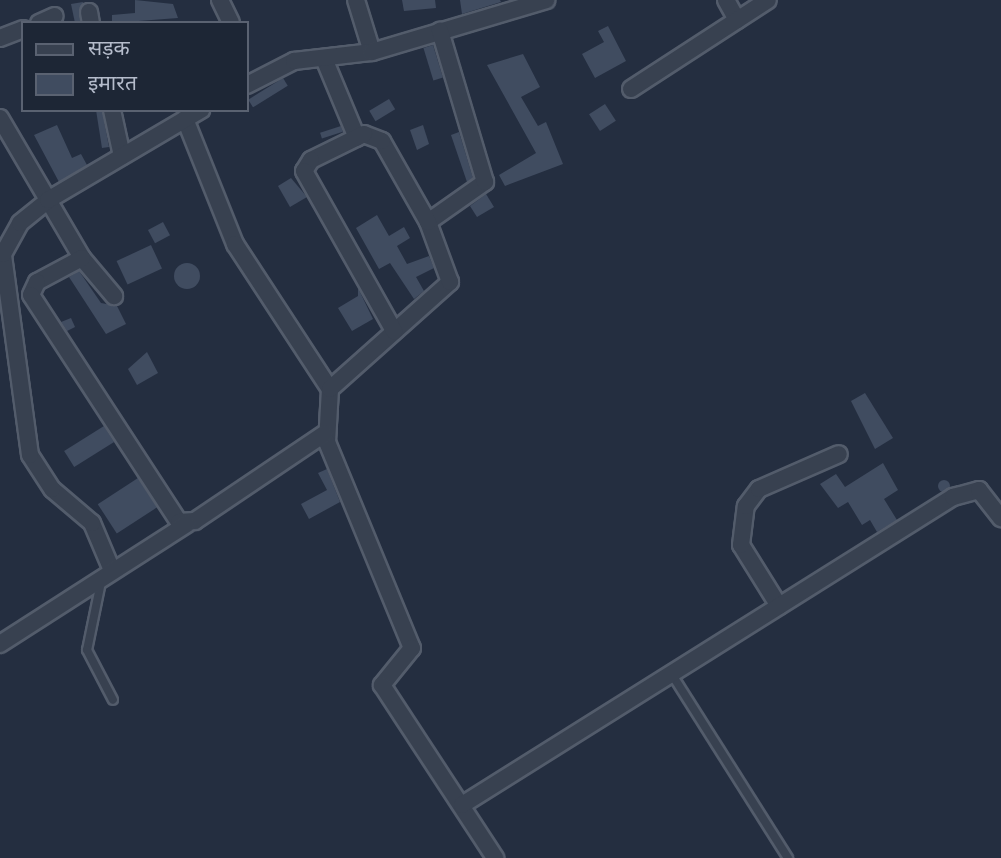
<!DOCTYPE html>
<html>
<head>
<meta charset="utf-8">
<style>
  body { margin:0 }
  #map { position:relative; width:1001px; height:858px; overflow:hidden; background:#242e40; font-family:Montserrat,"Noto Sans Devanagari",sans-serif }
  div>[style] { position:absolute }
  .building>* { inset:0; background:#404c60; transform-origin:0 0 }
  .round { border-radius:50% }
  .roads { filter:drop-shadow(2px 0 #535c6b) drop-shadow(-2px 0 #535c6b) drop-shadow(0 2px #535c6b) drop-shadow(0 -2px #535c6b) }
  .service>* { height:8px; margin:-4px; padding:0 4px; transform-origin:4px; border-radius:4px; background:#384150 }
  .minor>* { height:16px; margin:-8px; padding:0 8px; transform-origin:8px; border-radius:8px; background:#384150 }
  span { translate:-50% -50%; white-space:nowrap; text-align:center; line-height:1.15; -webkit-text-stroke:5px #1d2635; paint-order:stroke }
  .legend { position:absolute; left:21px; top:21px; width:228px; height:91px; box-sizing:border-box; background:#1d2635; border:2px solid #5a6271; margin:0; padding:9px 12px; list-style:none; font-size:21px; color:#b5bccb }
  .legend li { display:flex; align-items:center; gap:14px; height:35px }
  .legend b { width:35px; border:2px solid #5a6271 }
</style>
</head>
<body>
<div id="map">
  <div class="building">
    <div style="clip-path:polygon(135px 0,173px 4px,178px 18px,112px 23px,112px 15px,135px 13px)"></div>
    <div style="clip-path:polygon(402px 0,435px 0,436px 8px,404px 11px)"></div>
    <div style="clip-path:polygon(460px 0,500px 0,501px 2px,462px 14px)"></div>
    <div style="clip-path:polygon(83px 2px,80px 23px,75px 23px,71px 4px)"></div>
    <div style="clip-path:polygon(608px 26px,626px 61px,595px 78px,582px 54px,604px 42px,598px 31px)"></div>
    <div style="left:433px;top:45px;width:34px;height:10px;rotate:73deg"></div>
    <div style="clip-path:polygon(523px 54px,540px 87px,521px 97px,538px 126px,546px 122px,563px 164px,505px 186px,499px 175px,536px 153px,487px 65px)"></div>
    <div style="left:283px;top:78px;width:9px;height:41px;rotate:58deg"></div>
    <div style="left:389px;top:99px;width:12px;height:23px;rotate:59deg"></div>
    <div style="left:605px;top:104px;width:20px;height:19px;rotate:57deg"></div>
    <div style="clip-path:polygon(96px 110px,102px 110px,109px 147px,102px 148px)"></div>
    <div style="clip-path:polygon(57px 125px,72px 158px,81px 154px,87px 165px,59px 182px,34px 135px)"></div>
    <div style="clip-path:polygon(423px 125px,429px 144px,417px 150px,410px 130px)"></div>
    <div style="left:341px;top:126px;width:6px;height:22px;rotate:72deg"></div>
    <div style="clip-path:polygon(459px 132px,473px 178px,467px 182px,451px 135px)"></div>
    <div style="clip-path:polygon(291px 178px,307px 197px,290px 207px,278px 186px)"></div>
    <div style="clip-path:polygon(486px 194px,494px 207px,477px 217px,470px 206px)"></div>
    <div style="clip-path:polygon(377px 215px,389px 236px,404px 227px,410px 238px,397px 246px,407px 264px,429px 256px,434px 268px,416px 277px,424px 291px,414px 299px,390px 263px,379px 269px,356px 228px)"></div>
    <div style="left:163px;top:222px;width:15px;height:17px;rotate:62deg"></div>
    <div style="left:151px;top:245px;width:26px;height:38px;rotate:65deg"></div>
    <div class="round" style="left:174px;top:263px;width:26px;height:26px"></div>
    <div style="clip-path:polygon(79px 271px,101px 303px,117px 306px,126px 324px,106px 334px,69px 277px)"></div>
    <div style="clip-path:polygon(358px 288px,373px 319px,352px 331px,338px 308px,358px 296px)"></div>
    <div style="clip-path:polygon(71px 318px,75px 327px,67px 331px,61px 322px)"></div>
    <div style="clip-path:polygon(147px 352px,158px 373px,137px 385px,128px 369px)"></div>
    <div style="clip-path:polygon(865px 393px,893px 438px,875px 449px,851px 401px)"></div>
    <div style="left:104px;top:426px;width:19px;height:47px;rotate:58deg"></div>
    <div style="clip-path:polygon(883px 463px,898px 490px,884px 499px,897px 520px,877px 532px,870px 520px,862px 525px,848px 502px,838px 508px,820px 484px,836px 474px,845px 487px)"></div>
    <div style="clip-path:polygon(327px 469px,340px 502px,309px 519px,301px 504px,327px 490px,318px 473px)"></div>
    <div style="left:138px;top:478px;width:35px;height:48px;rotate:57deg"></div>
    <div class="round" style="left:938px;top:480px;width:12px;height:12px"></div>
  </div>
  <div class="roads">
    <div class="service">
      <div style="left:101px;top:582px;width:69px;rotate:101.6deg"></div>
      <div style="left:87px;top:650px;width:56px;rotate:62.5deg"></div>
      <div style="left:671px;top:673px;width:219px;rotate:57.7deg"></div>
    </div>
    <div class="minor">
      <div style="left:220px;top:0;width:25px;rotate:64deg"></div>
      <div style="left:356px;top:0;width:54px;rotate:72.9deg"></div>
      <div style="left:726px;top:0;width:23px;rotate:61deg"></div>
      <div style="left:89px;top:12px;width:11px;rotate:80deg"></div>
      <div style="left:39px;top:23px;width:17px;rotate:-24deg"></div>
      <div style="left:0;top:38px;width:25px;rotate:-21deg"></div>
      <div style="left:325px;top:61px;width:83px;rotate:67.4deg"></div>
      <div style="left:247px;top:85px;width:53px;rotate:-27.1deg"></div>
      <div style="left:294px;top:61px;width:79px;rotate:-6.6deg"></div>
      <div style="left:372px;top:52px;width:182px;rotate:-16.6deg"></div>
      <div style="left:631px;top:89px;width:163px;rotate:-33deg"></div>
      <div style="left:112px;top:110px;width:47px;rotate:77.7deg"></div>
      <div style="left:0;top:118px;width:162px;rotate:59.6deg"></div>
      <div style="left:82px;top:258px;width:50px;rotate:49.9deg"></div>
      <div style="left:185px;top:119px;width:135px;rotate:68.2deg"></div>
      <div style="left:235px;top:244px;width:173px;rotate:56.8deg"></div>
      <div style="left:330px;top:389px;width:53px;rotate:93.2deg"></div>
      <div style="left:327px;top:442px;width:223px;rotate:67.6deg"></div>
      <div style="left:412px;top:648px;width:48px;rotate:129deg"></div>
      <div style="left:382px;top:685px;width:207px;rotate:56.8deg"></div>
      <div style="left:428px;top:222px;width:70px;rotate:-35.1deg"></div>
      <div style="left:485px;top:182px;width:158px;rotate:-106.6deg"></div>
      <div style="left:82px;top:258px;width:51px;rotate:151.9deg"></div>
      <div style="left:37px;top:282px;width:14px;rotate:115deg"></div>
      <div style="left:31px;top:295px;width:271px;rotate:56.9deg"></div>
      <div style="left:179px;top:522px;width:16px;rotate:-4deg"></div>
      <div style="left:195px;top:521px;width:156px;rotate:-34deg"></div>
      <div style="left:330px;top:389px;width:161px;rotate:-41.7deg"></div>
      <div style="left:450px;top:282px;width:64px;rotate:-110.1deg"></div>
      <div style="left:428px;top:222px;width:93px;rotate:-119.6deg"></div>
      <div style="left:382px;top:141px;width:19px;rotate:-159deg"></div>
      <div style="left:364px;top:134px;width:59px;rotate:153.9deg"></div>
      <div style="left:311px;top:160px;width:13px;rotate:122deg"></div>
      <div style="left:304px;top:171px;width:184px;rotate:60.6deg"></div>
      <div style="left:111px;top:568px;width:49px;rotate:-112.9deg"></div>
      <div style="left:92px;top:523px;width:52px;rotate:-139.6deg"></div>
      <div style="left:52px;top:489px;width:40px;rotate:-122.9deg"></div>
      <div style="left:30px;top:455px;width:203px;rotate:-97.7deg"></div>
      <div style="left:3px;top:254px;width:35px;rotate:-61deg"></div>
      <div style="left:20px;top:223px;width:36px;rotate:-39deg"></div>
      <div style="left:48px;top:200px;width:178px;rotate:-30.5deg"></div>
      <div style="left:779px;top:606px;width:72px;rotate:-121.9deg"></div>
      <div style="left:741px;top:545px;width:39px;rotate:-83deg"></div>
      <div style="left:746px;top:506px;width:21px;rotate:-53deg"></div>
      <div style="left:759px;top:489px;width:87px;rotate:-23.6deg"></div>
      <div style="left:0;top:644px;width:222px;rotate:-32.7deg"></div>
      <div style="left:462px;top:805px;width:580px;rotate:-32.1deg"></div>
      <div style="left:953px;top:497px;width:27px;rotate:-15deg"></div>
      <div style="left:979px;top:490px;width:36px;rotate:52deg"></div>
    </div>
  </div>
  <ul class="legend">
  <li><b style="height:9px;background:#384150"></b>सड़क</li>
  <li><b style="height:19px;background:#404c60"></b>इमारत</li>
  </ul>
</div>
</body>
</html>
